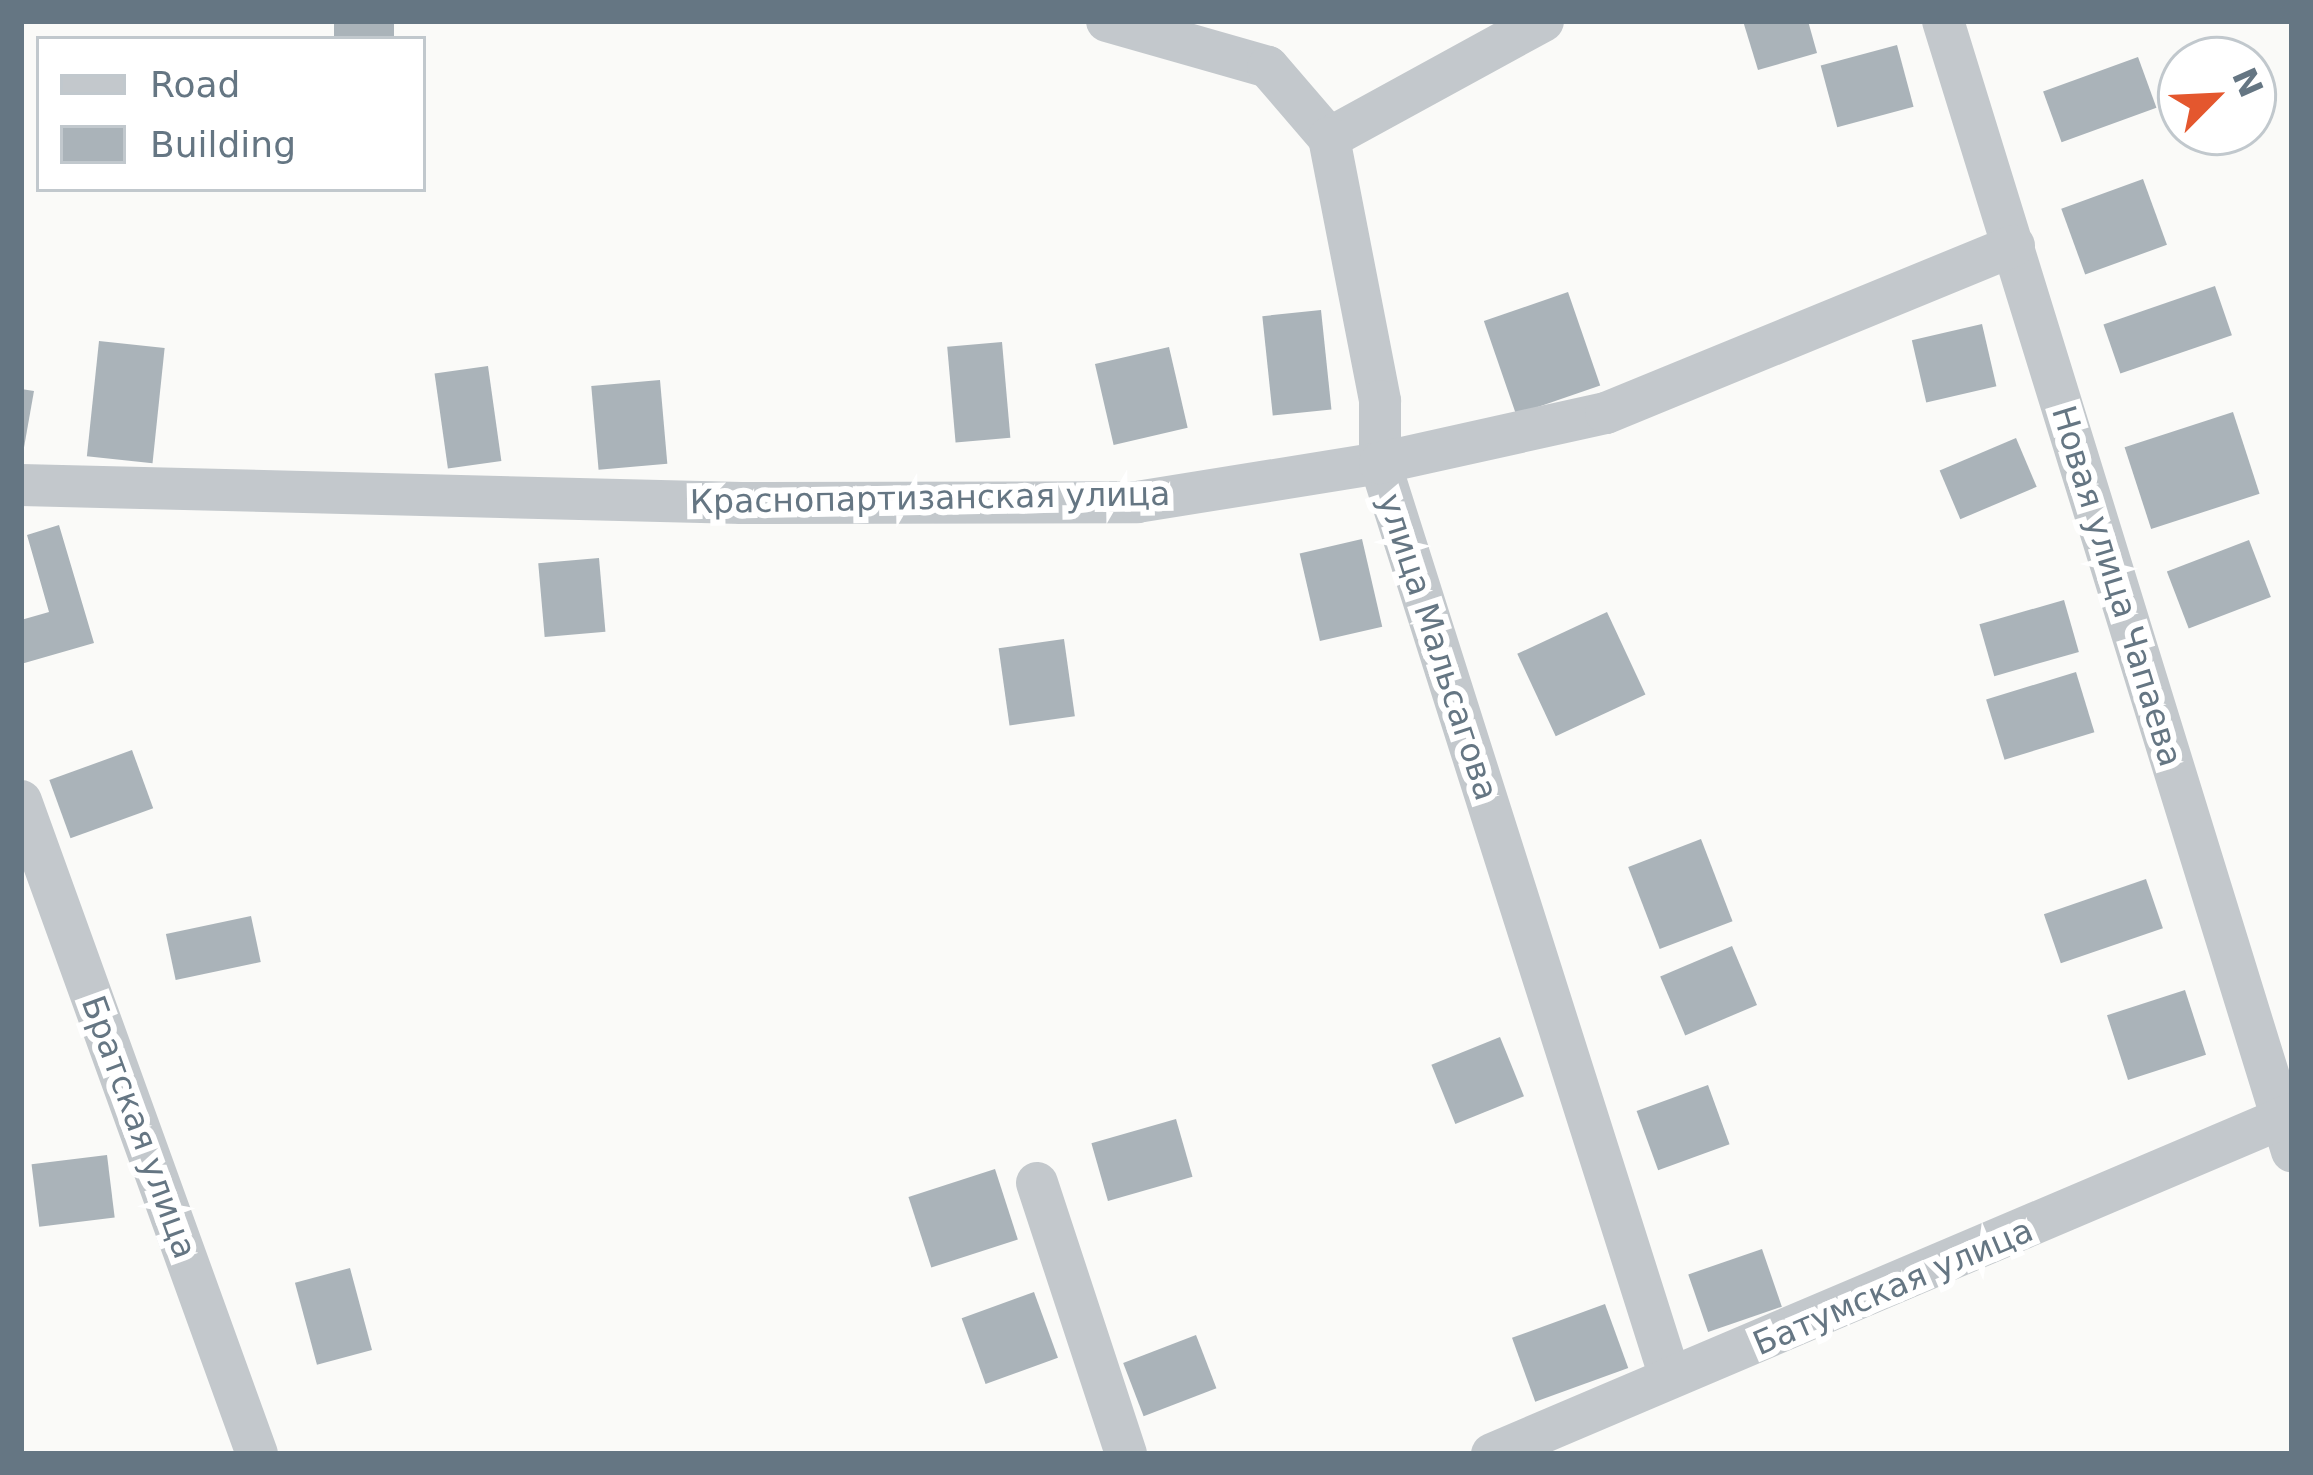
<!DOCTYPE html>
<html>
<head>
<meta charset="utf-8">
<style>
  body { margin:0 }
  #map { position:relative; width:2313px; height:1475px; overflow:hidden; background:#fafaf8; font-family:"DejaVu Sans",sans-serif }
  div>[style] { position:absolute }
  .building>* { inset:0; background:#aab3b9; transform-origin:0 0 }
  .street>* { height:42px; margin:-21px; padding:0 21px; transform-origin:21px; border-radius:21px; background:#c3c8cc }
  span { translate:-50% -50%; white-space:nowrap; text-align:center; line-height:1.15; -webkit-text-stroke:12px #fff; paint-order:stroke }
  .street-label { font-size:33px; color:#657683 }
  .frame { position:absolute; inset:0; border:24px solid #657683; pointer-events:none }
  .legend { position:absolute; left:36px; top:36px; width:390px; height:156px; box-sizing:border-box; background:#fff; border:3px solid #c1c8cd; margin:0; padding:15px 21px; list-style:none; font-size:36px; color:#657683 }
  .legend li { display:flex; align-items:center; gap:24px; height:60px }
  .legend b { width:60px; border:3px solid #c1c8cd }
  .north { position:absolute; left:2157px; top:36px; width:120px; height:120px; box-sizing:border-box; background:#fff; border:3px solid #c1c8cd; border-radius:50%; rotate:66deg; font-size:33px; font-weight:700; line-height:48px; text-align:center; color:#657683 }
  .north::after { content:''; display:block; margin:auto; width:42px; height:54px; background:#e4572e; clip-path:polygon(50% 0,100% 100%,50% 72%,0 100%) }
</style>
</head>
<body>
<div id="map">
  <div class="building">
    <div style="left:334px;top:21px;width:60px;height:18px"></div>
    <div style="clip-path:polygon(1743px 21px,1808px 21px,1817px 53px,1758px 70px)"></div>
    <div style="left:1897px;top:45px;width:64px;height:79px;rotate:75deg"></div>
    <div style="left:2138px;top:57px;width:54px;height:101px;rotate:70deg"></div>
    <div style="left:2143px;top:179px;width:70px;height:87px;rotate:70deg"></div>
    <div style="left:2215px;top:286px;width:52px;height:118px;rotate:71deg"></div>
    <div style="left:1568px;top:292px;width:99px;height:89px;rotate:71deg"></div>
    <div style="left:1321px;top:310px;width:100px;height:59px;rotate:84deg"></div>
    <div style="left:1982px;top:324px;width:64px;height:72px;rotate:77deg"></div>
    <div style="left:99px;top:341px;width:66px;height:116px;rotate:6deg"></div>
    <div style="left:1002px;top:342px;width:96px;height:55px;rotate:85deg"></div>
    <div style="left:1169px;top:347px;width:83px;height:76px;rotate:77deg"></div>
    <div style="left:488px;top:366px;width:96px;height:54px;rotate:82deg"></div>
    <div style="left:660px;top:380px;width:84px;height:69px;rotate:85deg"></div>
    <div style="clip-path:polygon(21px 389px,34px 391px,23px 453px,21px 453px)"></div>
    <div style="left:2233px;top:412px;width:86px;height:114px;rotate:72deg"></div>
    <div style="left:2016px;top:438px;width:53px;height:83px;rotate:67deg"></div>
    <div style="clip-path:polygon(59px 525px,94px 643px,21px 664px,21px 620px,49px 612px,27px 535px)"></div>
    <div style="left:1362px;top:539px;width:90px;height:64px;rotate:77deg"></div>
    <div style="left:2249px;top:540px;width:61px;height:88px;rotate:69deg"></div>
    <div style="left:599px;top:558px;width:74px;height:61px;rotate:85deg"></div>
    <div style="left:2064px;top:600px;width:54px;height:88px;rotate:74deg"></div>
    <div style="left:1607px;top:612px;width:91px;height:99px;rotate:65deg"></div>
    <div style="left:1064px;top:639px;width:78px;height:66px;rotate:82deg"></div>
    <div style="left:2076px;top:672px;width:63px;height:94px;rotate:73deg"></div>
    <div style="left:132px;top:750px;width:62px;height:88px;rotate:70deg"></div>
    <div style="left:1701px;top:839px;width:88px;height:78px;rotate:69deg"></div>
    <div style="left:2146px;top:879px;width:52px;height:108px;rotate:71deg"></div>
    <div style="left:251px;top:916px;width:47px;height:87px;rotate:78deg"></div>
    <div style="left:1732px;top:946px;width:64px;height:78px;rotate:67deg"></div>
    <div style="left:2185px;top:990px;width:68px;height:82px;rotate:72deg"></div>
    <div style="left:1500px;top:1037px;width:64px;height:74px;rotate:68deg"></div>
    <div style="left:1708px;top:1085px;width:63px;height:76px;rotate:70deg"></div>
    <div style="left:1176px;top:1119px;width:60px;height:88px;rotate:74deg"></div>
    <div style="left:107px;top:1155px;width:63px;height:76px;rotate:83deg"></div>
    <div style="left:995px;top:1169px;width:74px;height:91px;rotate:72deg"></div>
    <div style="left:1762px;top:1249px;width:61px;height:78px;rotate:71deg"></div>
    <div style="left:350px;top:1268px;width:85px;height:57px;rotate:75deg"></div>
    <div style="left:1034px;top:1292px;width:70px;height:77px;rotate:70deg"></div>
    <div style="left:1605px;top:1304px;width:68px;height:99px;rotate:70deg"></div>
    <div style="left:1196px;top:1335px;width:57px;height:78px;rotate:69deg"></div>
  </div>
  <div class="street">
    <div style="left:1107px;top:21px;width:167px;rotate:15.9deg"></div>
    <div style="left:1268px;top:67px;width:94px;rotate:49.3deg"></div>
    <div style="left:1543px;top:21px;width:244px;rotate:151.3deg"></div>
    <div style="left:1329px;top:138px;width:268px;rotate:79deg"></div>
    <div style="left:1380px;top:401px;width:62px;rotate:90deg"></div>
    <div style="left:1380px;top:463px;width:959px;rotate:72.4deg"></div>
    <div style="left:1943px;top:21px;width:1183px;rotate:72.84deg"></div>
    <div style="left:21px;top:485px;width:721px;rotate:1.43deg"></div>
    <div style="left:742px;top:503px;width:395px;rotate:-0.1deg"></div>
    <div style="left:1137px;top:502px;width:246px;rotate:-9.1deg"></div>
    <div style="left:1380px;top:463px;width:231px;rotate:-12.5deg"></div>
    <div style="left:1606px;top:413px;width:441px;rotate:-22.3deg"></div>
    <div style="left:21px;top:801px;width:694px;rotate:70.13deg"></div>
    <div style="left:1037px;top:1183px;width:285px;rotate:71.8deg"></div>
    <div style="left:1492px;top:1454px;width:869px;rotate:-23.03deg"></div>
  </div>
  <div class="street-label">
    <span style="left:930px;top:498px;rotate:-1deg">Краснопартизанская улица</span>
    <span style="left:2117px;top:586px;rotate:73deg">Новая улица Чапаева</span>
    <span style="left:1438px;top:647px;rotate:72deg">улица Мальсагова</span>
    <span style="left:139px;top:1127px;rotate:70deg">Братская улица</span>
    <span style="left:1893px;top:1287px;rotate:-23deg">Батумская улица</span>
  </div>
  <div class="frame"></div>
  <ul class="legend">
  <li><b style="height:15px;background:#c3c8cc"></b>Road</li>
  <li><b style="height:33px;background:#aab3b9"></b>Building</li>
  </ul>
  <div class="north">N</div>
</div>
</body>
</html>
